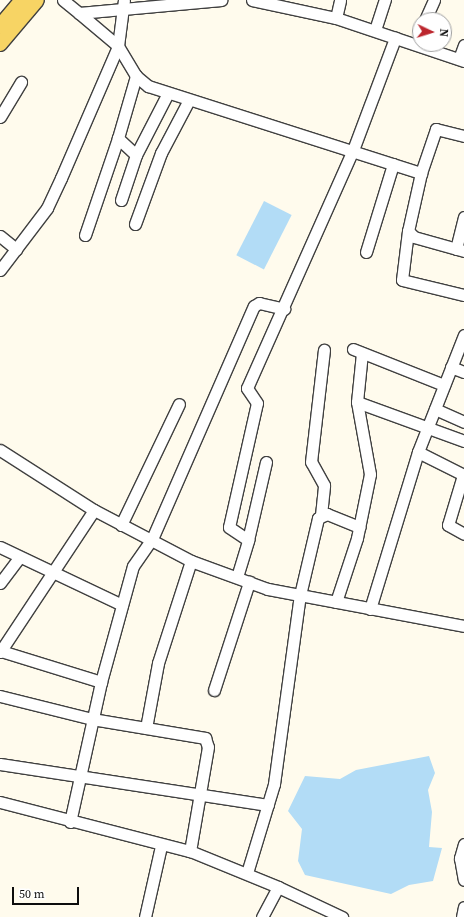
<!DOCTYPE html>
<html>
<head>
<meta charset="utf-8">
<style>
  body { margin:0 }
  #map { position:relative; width:464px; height:917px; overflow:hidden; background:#fffbed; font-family:"Source Serif 4",serif }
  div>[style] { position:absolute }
  .water>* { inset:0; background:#b2dcf6; transform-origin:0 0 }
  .roads { filter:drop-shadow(1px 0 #404040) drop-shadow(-1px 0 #404040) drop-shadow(0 1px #404040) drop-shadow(0 -1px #404040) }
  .minor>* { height:11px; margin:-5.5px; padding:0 5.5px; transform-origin:5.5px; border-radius:5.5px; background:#fff }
  .major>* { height:14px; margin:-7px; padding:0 7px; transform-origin:7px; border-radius:7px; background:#f7d464 }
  span { translate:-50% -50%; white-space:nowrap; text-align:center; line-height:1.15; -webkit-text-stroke:4px #fff; paint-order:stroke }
  .north { position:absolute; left:412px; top:12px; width:40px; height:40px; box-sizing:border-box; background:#fff; border:1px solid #9e9e9e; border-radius:50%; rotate:94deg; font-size:11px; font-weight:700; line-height:16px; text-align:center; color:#0d0d0d }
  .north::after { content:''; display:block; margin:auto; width:14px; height:18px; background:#bc262d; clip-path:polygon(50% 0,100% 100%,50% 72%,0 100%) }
  .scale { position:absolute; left:12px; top:887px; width:67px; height:18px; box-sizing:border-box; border:2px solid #0d0d0d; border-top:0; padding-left:5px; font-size:12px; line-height:14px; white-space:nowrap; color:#0d0d0d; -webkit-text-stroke:3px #fff; paint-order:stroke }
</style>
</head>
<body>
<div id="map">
  <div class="water">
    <div style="left:264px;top:201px;width:31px;height:61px;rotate:27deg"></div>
    <div style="clip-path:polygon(429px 756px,435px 773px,428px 790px,432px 812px,429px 847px,442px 848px,433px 881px,409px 885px,391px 894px,305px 875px,298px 861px,302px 829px,288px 811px,305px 776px,340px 779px,356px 770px)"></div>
  </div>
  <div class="roads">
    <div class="minor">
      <div style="left:63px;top:0;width:21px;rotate:39deg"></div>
      <div style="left:79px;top:13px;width:143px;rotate:-5.2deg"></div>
      <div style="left:252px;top:0;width:86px;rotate:12.1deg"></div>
      <div style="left:336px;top:18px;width:135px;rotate:18.6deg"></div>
      <div style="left:79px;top:13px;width:51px;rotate:40.2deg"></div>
      <div style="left:118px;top:46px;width:35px;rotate:59deg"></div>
      <div style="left:136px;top:76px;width:16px;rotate:40deg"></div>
      <div style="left:148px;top:86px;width:287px;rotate:17.7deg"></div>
      <div style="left:336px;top:18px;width:18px;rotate:-77deg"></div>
      <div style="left:425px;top:20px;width:22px;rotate:-66deg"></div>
      <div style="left:375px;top:30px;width:32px;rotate:-72deg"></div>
      <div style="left:459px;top:59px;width:15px;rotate:-70deg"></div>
      <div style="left:0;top:117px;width:41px;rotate:-59deg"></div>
      <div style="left:464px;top:136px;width:29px;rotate:-166deg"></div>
      <div style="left:436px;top:129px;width:46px;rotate:108.8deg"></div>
      <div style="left:421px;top:173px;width:59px;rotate:102.6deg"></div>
      <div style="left:408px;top:231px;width:8px;rotate:45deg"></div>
      <div style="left:414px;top:237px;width:52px;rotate:15.6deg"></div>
      <div style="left:136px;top:155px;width:25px;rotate:-137deg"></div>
      <div style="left:118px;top:138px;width:65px;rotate:-73.8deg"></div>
      <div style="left:121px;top:200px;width:47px;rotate:-71.6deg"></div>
      <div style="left:136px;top:155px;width:68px;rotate:-62.7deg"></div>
      <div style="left:135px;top:224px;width:76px;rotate:-69.9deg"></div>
      <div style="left:161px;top:153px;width:60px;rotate:-62.2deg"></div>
      <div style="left:408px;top:231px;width:49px;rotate:97deg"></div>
      <div style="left:402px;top:280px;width:64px;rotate:13.6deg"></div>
      <div style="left:85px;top:235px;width:102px;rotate:-71.2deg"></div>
      <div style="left:0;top:236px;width:21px;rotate:39deg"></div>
      <div style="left:456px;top:249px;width:33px;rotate:-76deg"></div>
      <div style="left:366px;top:252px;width:92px;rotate:-72.9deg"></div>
      <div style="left:0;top:270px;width:78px;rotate:-52.8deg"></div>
      <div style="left:47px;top:208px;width:33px;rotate:-65deg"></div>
      <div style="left:61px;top:178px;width:144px;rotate:-66.6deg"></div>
      <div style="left:118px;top:46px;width:46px;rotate:-82.6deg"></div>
      <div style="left:464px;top:335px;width:126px;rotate:111.5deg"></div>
      <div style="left:418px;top:452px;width:51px;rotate:26.6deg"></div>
      <div style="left:353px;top:349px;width:98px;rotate:21.6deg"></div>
      <div style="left:451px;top:367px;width:14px;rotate:21deg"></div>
      <div style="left:357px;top:402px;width:114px;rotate:20deg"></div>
      <div style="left:435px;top:409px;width:32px;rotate:24deg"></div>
      <div style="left:0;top:450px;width:112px;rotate:32.6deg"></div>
      <div style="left:94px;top:510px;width:110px;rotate:27.7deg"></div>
      <div style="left:191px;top:561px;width:82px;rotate:20deg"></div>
      <div style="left:268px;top:589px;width:199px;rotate:10.7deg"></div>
      <div style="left:463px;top:475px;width:52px;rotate:106.7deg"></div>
      <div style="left:448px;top:525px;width:18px;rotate:29deg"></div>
      <div style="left:321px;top:515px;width:30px;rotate:-84deg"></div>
      <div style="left:324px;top:485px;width:26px;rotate:-119deg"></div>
      <div style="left:311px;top:462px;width:113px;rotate:-83.4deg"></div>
      <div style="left:121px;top:525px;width:134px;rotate:-64.4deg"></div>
      <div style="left:248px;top:540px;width:80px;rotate:-77deg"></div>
      <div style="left:0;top:547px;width:135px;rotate:25.4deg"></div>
      <div style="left:237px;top:577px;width:39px;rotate:-73deg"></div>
      <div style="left:248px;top:540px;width:23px;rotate:-146deg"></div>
      <div style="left:229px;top:527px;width:127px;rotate:-77.3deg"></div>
      <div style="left:257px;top:403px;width:18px;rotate:-124deg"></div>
      <div style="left:247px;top:388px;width:261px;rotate:-66deg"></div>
      <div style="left:353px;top:150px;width:120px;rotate:-69.4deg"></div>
      <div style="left:0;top:583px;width:31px;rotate:-53deg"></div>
      <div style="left:336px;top:602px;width:67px;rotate:-71.8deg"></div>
      <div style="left:357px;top:538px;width:65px;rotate:-78.5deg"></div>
      <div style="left:370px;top:474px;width:73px;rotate:-100.2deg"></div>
      <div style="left:357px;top:402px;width:49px;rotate:-84.2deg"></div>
      <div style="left:370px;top:609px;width:164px;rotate:-73deg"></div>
      <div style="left:1px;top:651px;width:105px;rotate:17.2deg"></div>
      <div style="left:0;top:652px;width:170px;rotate:-56.5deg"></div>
      <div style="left:214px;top:690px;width:114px;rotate:-72deg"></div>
      <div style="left:0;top:696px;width:95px;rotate:14deg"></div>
      <div style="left:92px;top:719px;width:115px;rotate:9.5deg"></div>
      <div style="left:205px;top:738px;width:9px;rotate:72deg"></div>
      <div style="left:208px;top:747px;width:106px;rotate:99.8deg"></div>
      <div style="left:146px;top:728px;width:66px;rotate:-79.5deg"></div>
      <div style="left:158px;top:663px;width:107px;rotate:-72.1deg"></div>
      <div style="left:0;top:764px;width:271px;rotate:8.7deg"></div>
      <div style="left:0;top:802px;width:196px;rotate:14.5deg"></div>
      <div style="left:190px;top:851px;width:95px;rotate:22.2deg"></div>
      <div style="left:70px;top:822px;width:143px;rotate:-77.5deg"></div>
      <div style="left:101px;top:682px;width:120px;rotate:-74.6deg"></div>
      <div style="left:133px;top:566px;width:33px;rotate:-55deg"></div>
      <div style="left:152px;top:539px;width:254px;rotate:-66.4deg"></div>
      <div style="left:254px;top:306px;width:6px;rotate:-31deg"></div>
      <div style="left:259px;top:303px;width:26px;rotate:13deg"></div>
      <div style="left:464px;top:844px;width:15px;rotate:106deg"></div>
      <div style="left:460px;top:858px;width:22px;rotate:80deg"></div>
      <div style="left:247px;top:873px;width:93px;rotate:-73.1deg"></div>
      <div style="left:274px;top:784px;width:191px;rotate:-82.2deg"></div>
      <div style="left:300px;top:595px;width:79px;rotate:-76.8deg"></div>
      <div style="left:318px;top:518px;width:10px;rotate:-24deg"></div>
      <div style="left:327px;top:514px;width:35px;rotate:22deg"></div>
      <div style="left:145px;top:917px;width:73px;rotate:-77.3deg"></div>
      <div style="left:262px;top:917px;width:34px;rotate:-62deg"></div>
      <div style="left:278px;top:887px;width:71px;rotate:25.1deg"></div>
      <div style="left:462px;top:917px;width:10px;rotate:-79deg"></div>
    </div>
    <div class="major">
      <div style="left:0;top:26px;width:34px;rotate:-50deg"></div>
      <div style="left:0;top:44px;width:57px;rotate:-49.9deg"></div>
    </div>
  </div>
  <div class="north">N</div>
  <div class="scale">50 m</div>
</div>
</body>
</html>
